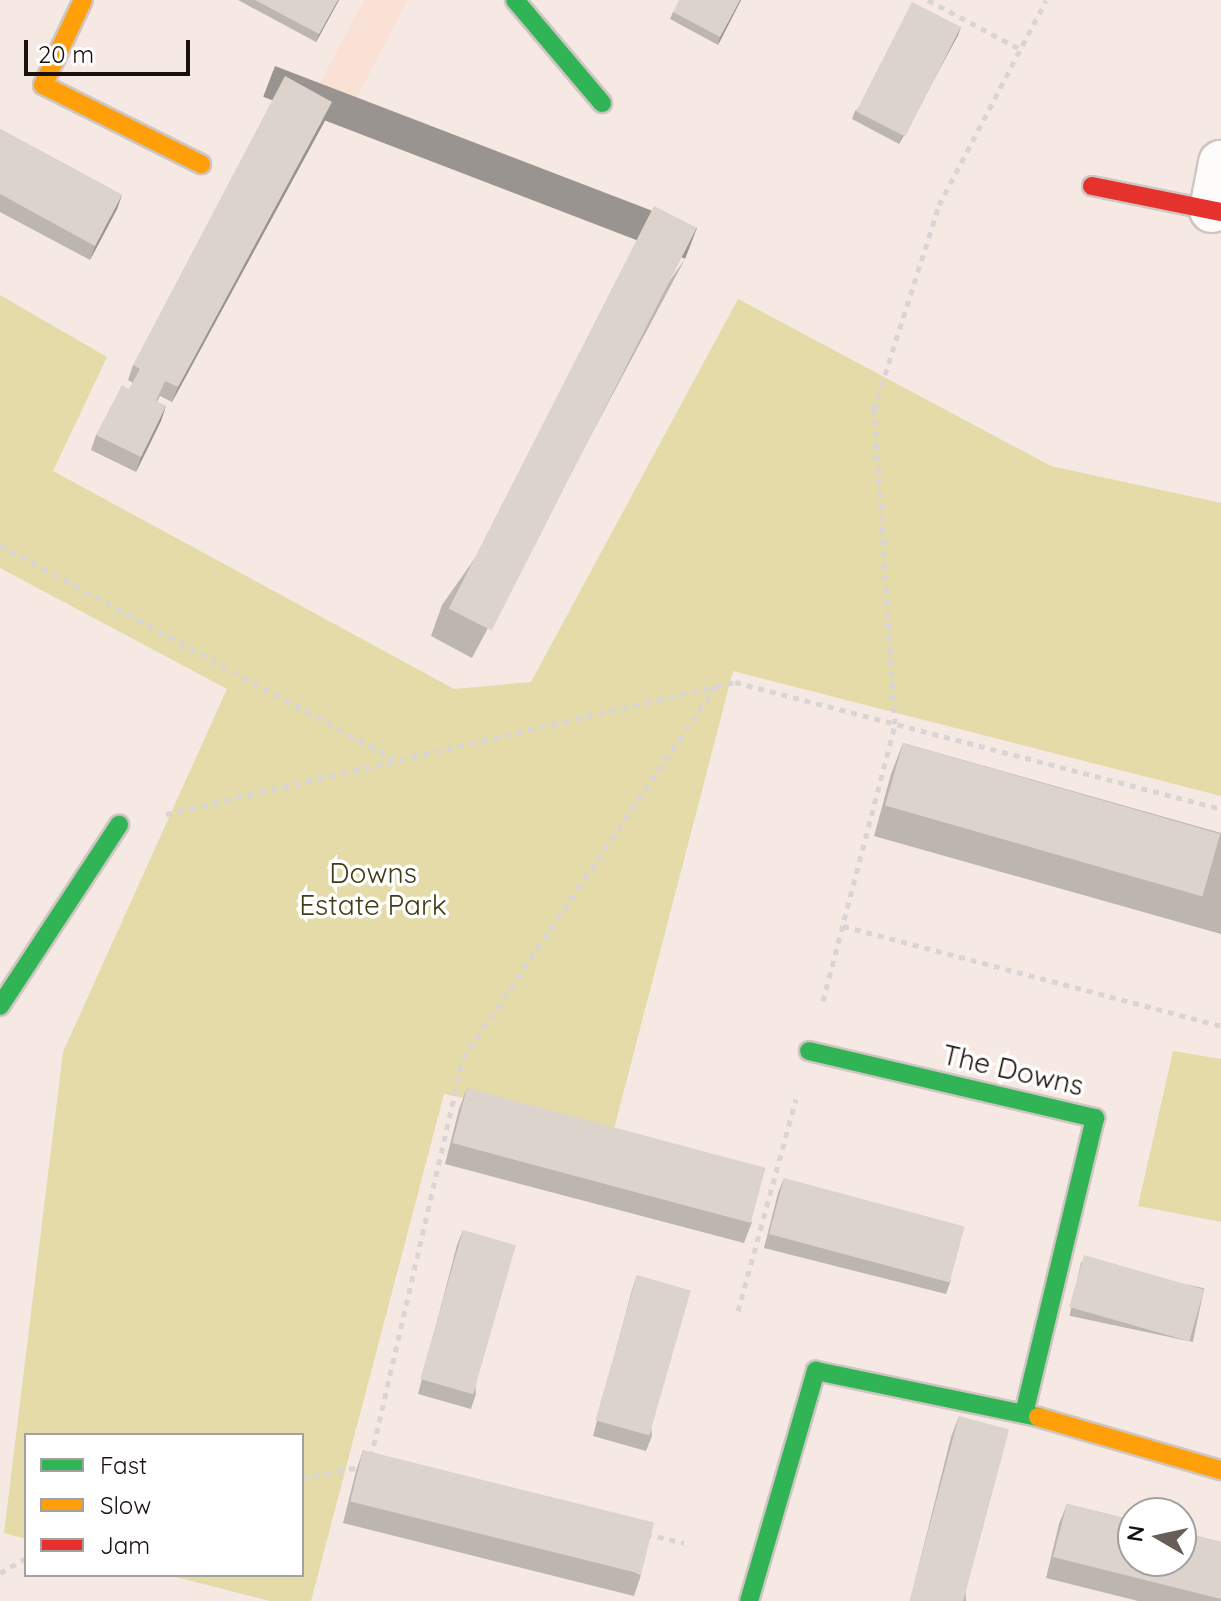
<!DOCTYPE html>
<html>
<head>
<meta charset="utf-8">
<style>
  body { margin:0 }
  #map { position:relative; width:1221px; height:1601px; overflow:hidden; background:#f6e9e3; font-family:Quicksand,sans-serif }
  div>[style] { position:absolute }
  .built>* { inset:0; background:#f9e1d6 }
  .green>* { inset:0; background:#e4dba8 }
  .path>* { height:5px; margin-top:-2.5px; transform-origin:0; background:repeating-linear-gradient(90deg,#dad5d4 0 6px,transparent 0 12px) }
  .roads { filter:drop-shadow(2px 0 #cfc5c1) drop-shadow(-2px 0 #cfc5c1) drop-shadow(0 2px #cfc5c1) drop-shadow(0 -2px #cfc5c1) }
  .street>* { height:44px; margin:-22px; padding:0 22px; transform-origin:22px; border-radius:22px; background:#fefcfb }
  .fast>* { height:18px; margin:-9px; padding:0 9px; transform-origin:9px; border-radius:9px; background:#30b455 }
  .slow>* { height:18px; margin:-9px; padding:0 9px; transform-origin:9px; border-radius:9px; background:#ff9f0a }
  .jam>* { height:18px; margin:-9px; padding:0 9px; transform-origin:9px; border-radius:9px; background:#e5322d }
  .wall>* { inset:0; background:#bdb5b0; transform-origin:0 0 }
  .shaded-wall>* { inset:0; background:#9a9490; transform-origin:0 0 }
  .building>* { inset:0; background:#dcd3cd; transform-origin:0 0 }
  span { translate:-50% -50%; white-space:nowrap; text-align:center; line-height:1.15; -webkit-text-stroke:7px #fff; paint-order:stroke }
  .park-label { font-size:28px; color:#3f3d15 }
  .street-label { font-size:28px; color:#1a110e }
  .legend { position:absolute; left:24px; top:1433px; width:280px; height:144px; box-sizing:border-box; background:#fff; border:2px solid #a3a09f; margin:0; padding:10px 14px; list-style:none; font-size:24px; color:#1a110e }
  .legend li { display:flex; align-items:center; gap:16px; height:40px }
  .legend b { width:40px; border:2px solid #a3a09f }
  .north { position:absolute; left:1117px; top:1497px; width:80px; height:80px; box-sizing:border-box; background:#fff; border:2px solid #a3a09f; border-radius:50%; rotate:279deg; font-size:22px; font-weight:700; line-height:32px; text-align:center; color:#1a110e }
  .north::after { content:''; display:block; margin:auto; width:28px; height:36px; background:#675d59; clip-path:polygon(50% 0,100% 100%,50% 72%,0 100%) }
  .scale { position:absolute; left:24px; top:40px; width:166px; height:36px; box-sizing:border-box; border:4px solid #1a110e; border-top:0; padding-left:10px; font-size:24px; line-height:28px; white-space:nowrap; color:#1a110e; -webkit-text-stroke:6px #fff; paint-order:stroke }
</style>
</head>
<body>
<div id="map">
  <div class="built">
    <div style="clip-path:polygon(364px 0,408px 0,347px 116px,312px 98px)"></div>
  </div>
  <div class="green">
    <div style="clip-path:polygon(0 295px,107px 357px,53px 471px,454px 689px,531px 682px,738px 299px,1051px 466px,1221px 503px,1221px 796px,733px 671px,614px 1129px,444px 1094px,311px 1601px,270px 1601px,168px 1575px,302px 1575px,302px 1435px,26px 1435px,26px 1539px,4px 1533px,63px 1052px,227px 689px,0 568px)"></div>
    <div style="clip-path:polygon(1173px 1051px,1221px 1059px,1221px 1222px,1138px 1206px)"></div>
  </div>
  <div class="path">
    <div style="left:928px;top:0;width:104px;rotate:28deg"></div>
    <div style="left:0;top:545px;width:448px;rotate:28.5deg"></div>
    <div style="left:166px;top:814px;width:584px;rotate:-13.06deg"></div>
    <div style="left:735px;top:682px;width:502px;rotate:14.64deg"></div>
    <div style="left:843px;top:926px;width:391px;rotate:14.8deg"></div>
    <div style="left:823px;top:1001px;width:286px;rotate:-75.4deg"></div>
    <div style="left:895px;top:724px;width:316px;rotate:-93.8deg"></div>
    <div style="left:874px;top:409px;width:214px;rotate:-72.3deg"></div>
    <div style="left:939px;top:205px;width:231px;rotate:-62.4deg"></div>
    <div style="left:738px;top:1311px;width:220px;rotate:-74.7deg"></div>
    <div style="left:371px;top:1457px;width:409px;rotate:-77deg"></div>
    <div style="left:463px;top:1058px;width:452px;rotate:-55.8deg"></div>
    <div style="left:302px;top:1478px;width:59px;rotate:-10.7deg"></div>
    <div style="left:646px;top:1534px;width:39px;rotate:13deg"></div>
    <div style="left:0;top:1573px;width:30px;rotate:-30deg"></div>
  </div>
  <div class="roads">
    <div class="street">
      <div style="left:1212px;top:210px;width:48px;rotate:-79.2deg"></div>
    </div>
    <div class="fast">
      <div style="left:515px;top:0;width:135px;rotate:49.8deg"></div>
      <div style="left:0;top:1006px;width:217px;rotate:-56.7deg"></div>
      <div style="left:809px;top:1051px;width:294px;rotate:13.2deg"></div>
      <div style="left:1095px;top:1118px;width:303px;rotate:103.5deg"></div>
      <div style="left:749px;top:1601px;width:240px;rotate:-73.8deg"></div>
      <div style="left:816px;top:1371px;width:227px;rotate:11.7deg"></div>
    </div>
    <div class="slow">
      <div style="left:83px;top:0;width:94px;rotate:115.2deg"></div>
      <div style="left:43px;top:85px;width:177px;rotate:26.6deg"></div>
      <div style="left:1038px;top:1417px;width:191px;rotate:16.2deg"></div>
    </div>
    <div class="jam">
      <div style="left:1092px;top:186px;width:132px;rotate:11.4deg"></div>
    </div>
  </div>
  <div class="wall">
    <div style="clip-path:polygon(238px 0,339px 0,316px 42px)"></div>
    <div style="clip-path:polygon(741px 0,718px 45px,670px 19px,673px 12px)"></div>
    <div style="clip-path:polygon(961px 27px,958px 35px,899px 144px,852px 119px,855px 111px)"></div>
    <div style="clip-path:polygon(332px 102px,327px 117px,172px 402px,160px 396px,157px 402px,166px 406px,161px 421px,136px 472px,91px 450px,96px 435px,129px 389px,133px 383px,128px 380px,133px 365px)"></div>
    <div style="clip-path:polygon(0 129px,122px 195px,117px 209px,90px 260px,0 212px)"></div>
    <div style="clip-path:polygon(685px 259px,472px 658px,431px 636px,442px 605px)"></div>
    <div style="clip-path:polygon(903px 743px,1221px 833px,1221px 934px,874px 836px,891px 774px)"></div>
    <div style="clip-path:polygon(467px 1088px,752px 1222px,744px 1243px,445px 1164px,459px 1109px)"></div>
    <div style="clip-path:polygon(784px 1178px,951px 1280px,946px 1294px,764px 1248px,778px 1193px)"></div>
    <div style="clip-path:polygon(463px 1230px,476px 1394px,471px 1409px,418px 1394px,457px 1245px)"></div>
    <div style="left:1081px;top:1262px;width:126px;height:55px;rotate:12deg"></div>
    <div style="clip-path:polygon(637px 1275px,652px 1436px,646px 1451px,593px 1436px,632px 1290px)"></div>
    <div style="clip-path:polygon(959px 1416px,966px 1601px,910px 1601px,951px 1437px)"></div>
    <div style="clip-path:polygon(363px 1450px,641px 1575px,634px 1596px,343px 1523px,356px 1471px)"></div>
    <div style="clip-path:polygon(1067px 1504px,1221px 1542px,1221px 1601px,1138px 1601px,1046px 1578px,1059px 1524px)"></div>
  </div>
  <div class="shaded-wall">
    <div style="clip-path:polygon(338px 0,339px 0,316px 42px,319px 34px)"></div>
    <div style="clip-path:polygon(740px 0,741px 0,718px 45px,720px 37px)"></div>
    <div style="clip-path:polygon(961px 27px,958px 35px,899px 144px,902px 137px)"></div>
    <div style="clip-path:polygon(332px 102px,327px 117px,172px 402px,178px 387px)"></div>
    <div style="clip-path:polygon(122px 195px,117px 209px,90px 260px,95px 246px)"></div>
    <div style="left:697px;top:228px;width:33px;height:452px;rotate:111deg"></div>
    <div style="clip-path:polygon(166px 406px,161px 421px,136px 472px,141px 457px)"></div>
  </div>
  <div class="building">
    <div style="clip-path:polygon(255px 0,338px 0,319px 34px)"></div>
    <div style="clip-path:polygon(679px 0,740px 0,720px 37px,673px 12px)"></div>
    <div style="left:912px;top:2px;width:55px;height:123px;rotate:27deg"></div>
    <div style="clip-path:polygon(285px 76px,332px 102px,178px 387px,165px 381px,156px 401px,166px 406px,141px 457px,96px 435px,122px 385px,129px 389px,140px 369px,133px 365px)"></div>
    <div style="clip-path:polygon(0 129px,122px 195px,95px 246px,0 194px)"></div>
    <div style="left:654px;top:206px;width:48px;height:452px;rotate:27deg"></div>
    <div style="left:903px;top:743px;width:330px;height:65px;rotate:16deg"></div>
    <div style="left:467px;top:1088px;width:309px;height:57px;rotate:15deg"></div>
    <div style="left:784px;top:1178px;width:187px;height:58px;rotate:15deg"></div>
    <div style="left:463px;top:1230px;width:55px;height:155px;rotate:16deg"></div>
    <div style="left:1084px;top:1255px;width:125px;height:54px;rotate:16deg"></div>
    <div style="left:637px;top:1275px;width:56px;height:151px;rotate:16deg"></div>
    <div style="left:959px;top:1416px;width:52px;height:191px;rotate:15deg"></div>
    <div style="left:363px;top:1450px;width:300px;height:53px;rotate:14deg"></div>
    <div style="clip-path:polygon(1067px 1504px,1133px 1520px,1133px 1561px,1181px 1561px,1181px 1532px,1221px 1542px,1221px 1599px,1053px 1557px)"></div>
  </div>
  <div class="park-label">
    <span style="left:373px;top:889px">Downs<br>Estate Park</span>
  </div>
  <div class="street-label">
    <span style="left:1013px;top:1070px;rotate:13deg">The Downs</span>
  </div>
  <ul class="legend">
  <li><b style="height:10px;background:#30b455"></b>Fast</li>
  <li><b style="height:10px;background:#ff9f0a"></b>Slow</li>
  <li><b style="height:10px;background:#e5322d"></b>Jam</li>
  </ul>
  <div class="north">N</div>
  <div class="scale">20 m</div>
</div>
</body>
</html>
